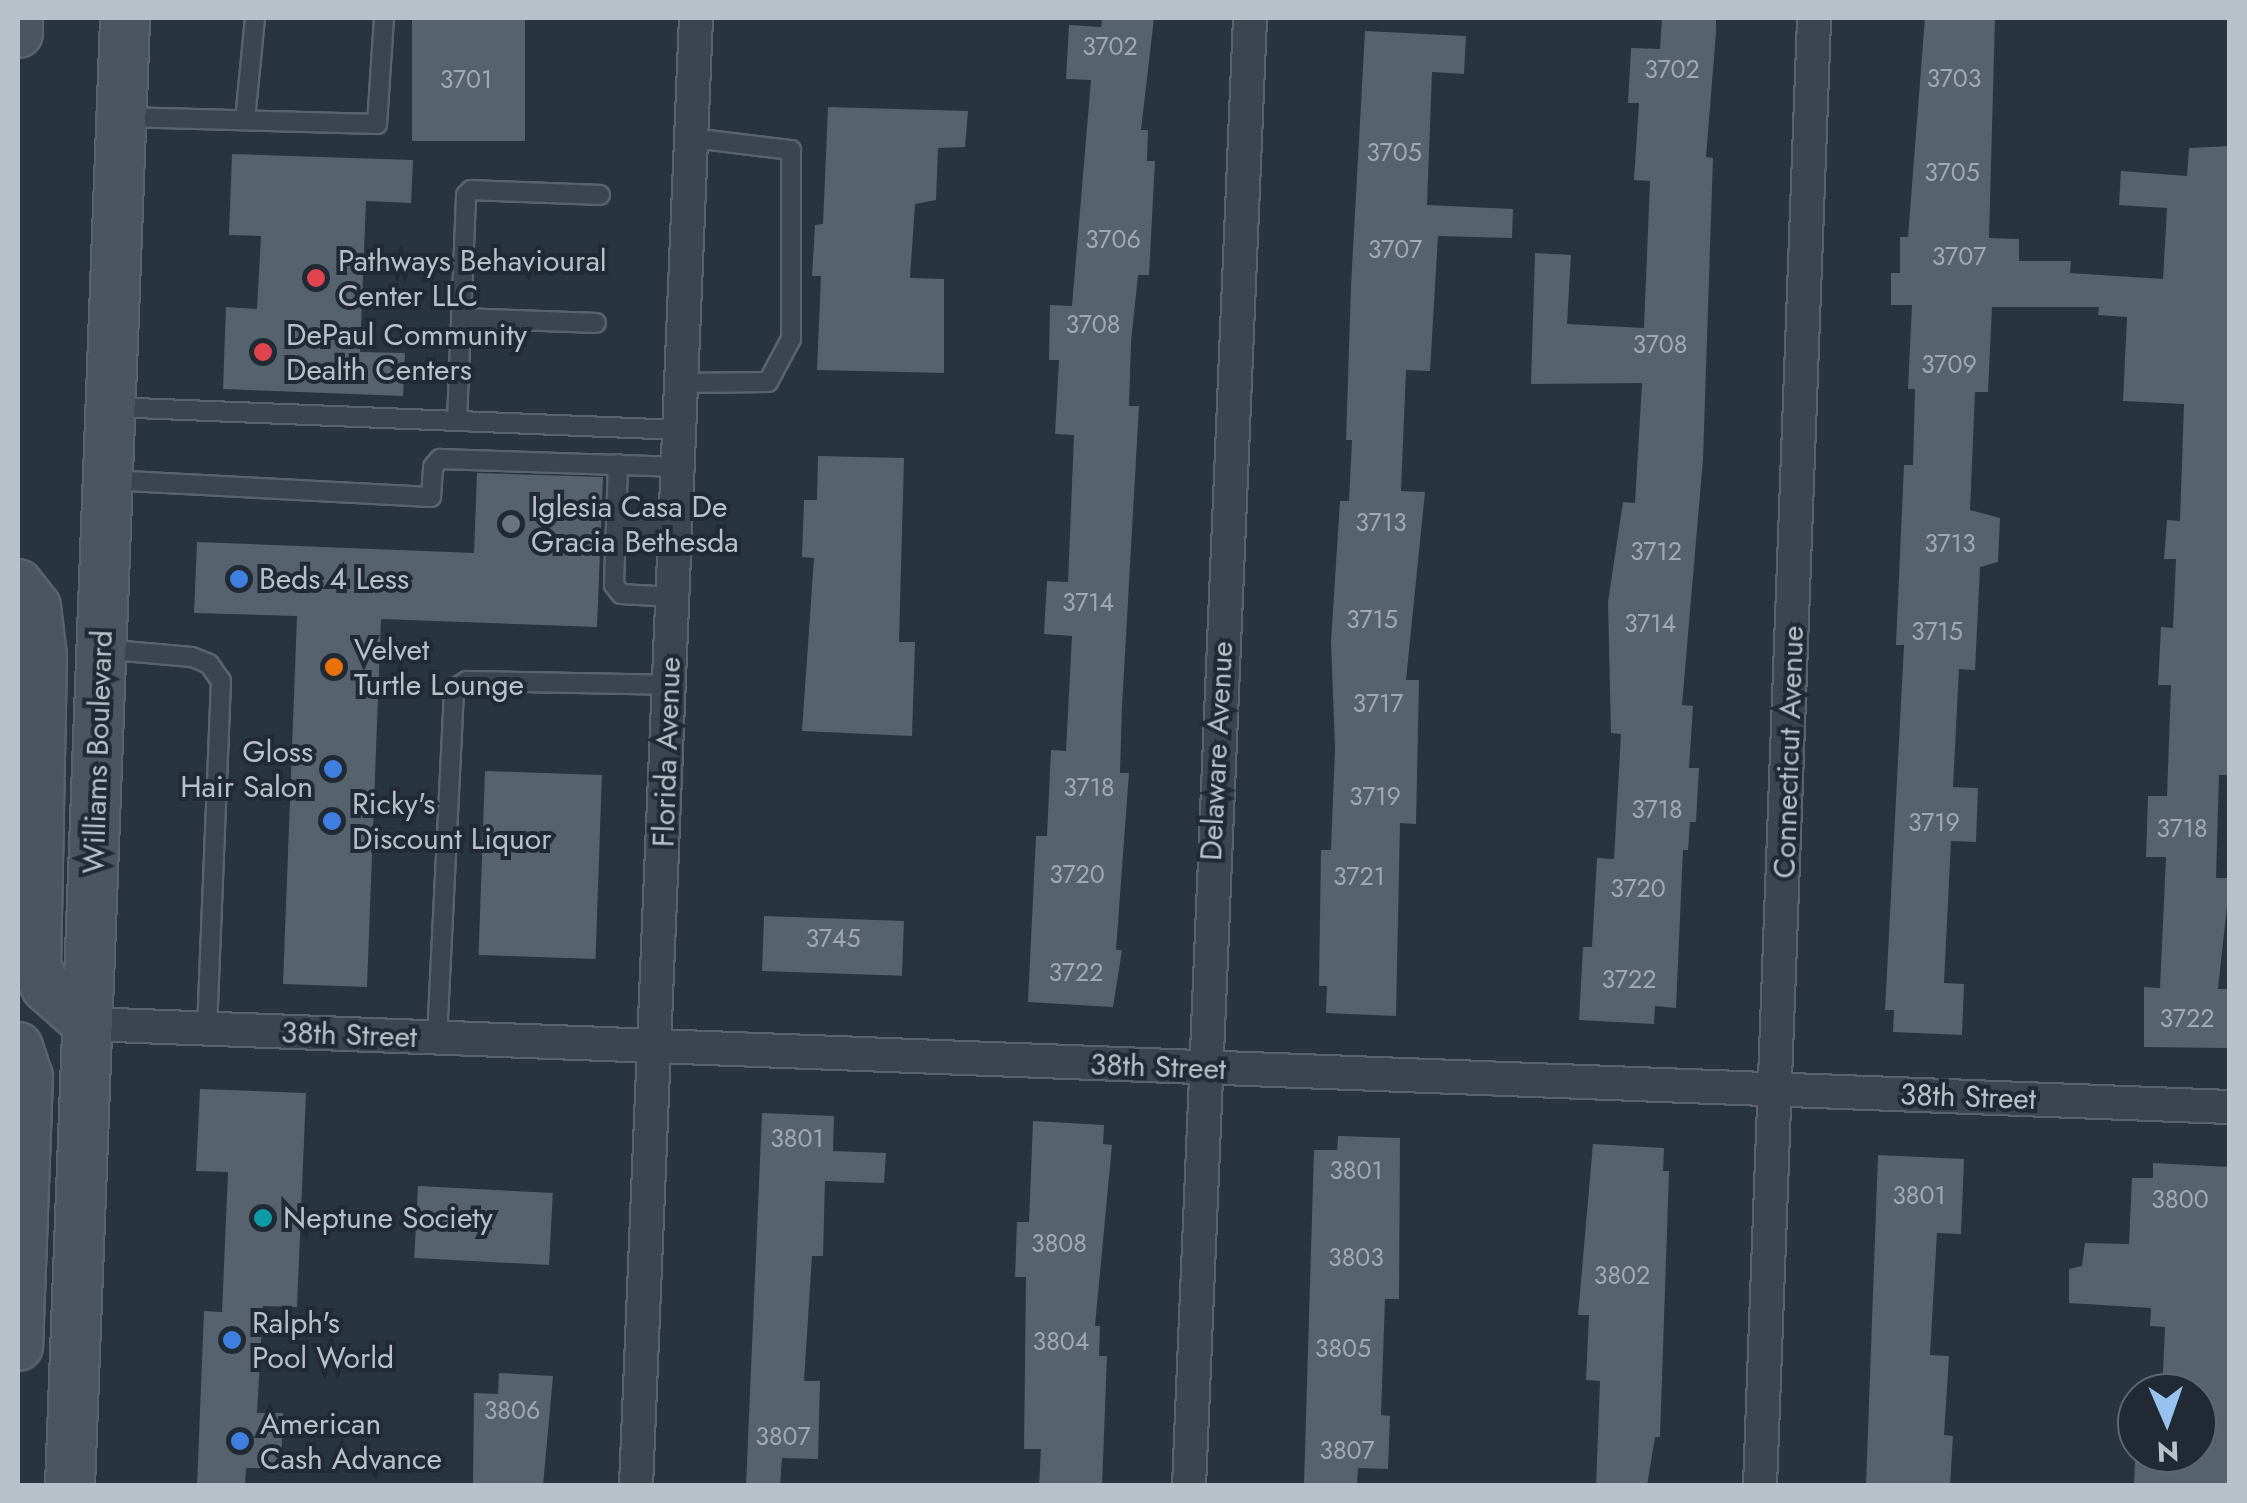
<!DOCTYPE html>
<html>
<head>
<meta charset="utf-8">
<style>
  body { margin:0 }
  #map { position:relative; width:2247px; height:1503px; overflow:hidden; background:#28343f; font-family:Jost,sans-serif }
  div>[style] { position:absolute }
  .building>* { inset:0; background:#56626e; transform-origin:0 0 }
  .roads { filter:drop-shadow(2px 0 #5a636c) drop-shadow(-2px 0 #5a636c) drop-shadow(0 2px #5a636c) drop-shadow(0 -2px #5a636c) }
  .lane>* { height:18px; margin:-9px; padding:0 9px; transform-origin:9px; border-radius:9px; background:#3c454f }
  .street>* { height:32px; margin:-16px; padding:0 16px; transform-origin:16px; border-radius:16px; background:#3c454f }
  .secondary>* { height:48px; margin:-24px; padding:0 24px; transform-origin:24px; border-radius:24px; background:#4a5561 }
  .dots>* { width:28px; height:28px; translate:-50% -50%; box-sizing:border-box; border:5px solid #212a34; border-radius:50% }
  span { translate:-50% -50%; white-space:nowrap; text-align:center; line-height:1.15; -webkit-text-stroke:8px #212a34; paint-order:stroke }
  .number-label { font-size:25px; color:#a0a8b2 }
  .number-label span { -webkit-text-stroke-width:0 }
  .poi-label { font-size:30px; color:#b8c0c9 }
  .left { translate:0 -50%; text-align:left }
  .right { translate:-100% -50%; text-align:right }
  .street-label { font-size:30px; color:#b8c0c9 }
  .frame { position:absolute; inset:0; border:20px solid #b8c0c9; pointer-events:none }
  .north { position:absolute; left:2117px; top:1373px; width:100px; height:100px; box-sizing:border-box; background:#212a34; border:2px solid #5d6670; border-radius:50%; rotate:178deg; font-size:28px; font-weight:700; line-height:40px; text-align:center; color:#b8c0c9 }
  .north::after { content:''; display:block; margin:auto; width:35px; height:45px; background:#97c1ef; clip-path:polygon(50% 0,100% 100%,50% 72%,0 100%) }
</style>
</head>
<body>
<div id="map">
  <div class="building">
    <div style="left:412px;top:18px;width:113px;height:123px"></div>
    <div style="clip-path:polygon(1102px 18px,1154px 18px,1141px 130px,1148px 130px,1147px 161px,1155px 161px,1149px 275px,1138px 275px,1131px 342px,1129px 406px,1139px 406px,1122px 707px,1120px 773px,1129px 773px,1116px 950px,1122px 950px,1113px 1007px,1028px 1002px,1036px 836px,1047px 836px,1051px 750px,1066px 751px,1072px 636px,1044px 634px,1047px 581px,1068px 582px,1074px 435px,1055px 434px,1059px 360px,1049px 360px,1050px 305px,1072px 306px,1091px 80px,1066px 79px,1069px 25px,1101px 27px)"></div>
    <div style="clip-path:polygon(1662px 18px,1716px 18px,1716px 32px,1706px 157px,1713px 158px,1703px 459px,1682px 705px,1693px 706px,1689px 768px,1699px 768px,1696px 822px,1690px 822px,1688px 850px,1683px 850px,1676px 1008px,1655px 1006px,1654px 1024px,1579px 1020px,1583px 947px,1592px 947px,1597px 858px,1614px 859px,1621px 734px,1611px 733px,1608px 602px,1623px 502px,1635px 503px,1642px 383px,1531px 384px,1535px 253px,1571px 255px,1567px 324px,1644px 328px,1650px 181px,1634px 180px,1639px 103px,1628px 103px,1631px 48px,1660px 49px)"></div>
    <div style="clip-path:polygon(1925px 18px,1995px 18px,1989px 238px,2019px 239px,2019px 261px,2071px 261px,2070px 273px,2163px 279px,2167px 208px,2119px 205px,2121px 171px,2187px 176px,2189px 148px,2230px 146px,2230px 737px,2227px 775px,2219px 775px,2216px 878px,2230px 878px,2218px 989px,2230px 989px,2230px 1048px,2144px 1047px,2144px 987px,2160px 988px,2166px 857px,2146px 857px,2148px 796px,2167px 796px,2171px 685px,2158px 685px,2161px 627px,2173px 628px,2176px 559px,2164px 559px,2167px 520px,2180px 521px,2184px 404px,2123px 401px,2127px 317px,2098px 315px,2099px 307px,1992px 307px,1988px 392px,1975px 392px,1970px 510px,2000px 518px,1998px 562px,1980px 567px,1975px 670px,1959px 669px,1953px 787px,1978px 788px,1976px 842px,1951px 841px,1944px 983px,1964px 984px,1962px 1035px,1893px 1032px,1894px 1010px,1885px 1010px,1904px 645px,1896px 645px,1904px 465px,1913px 465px,1915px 389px,1908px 389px,1912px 305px,1891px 305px,1891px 273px,1900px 273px,1900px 237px,1908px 237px)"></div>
    <div style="clip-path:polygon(1365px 31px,1466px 36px,1464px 74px,1432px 72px,1427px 205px,1513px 209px,1512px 238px,1438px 236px,1430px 371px,1406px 370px,1401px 491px,1425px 492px,1406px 680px,1419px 680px,1416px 824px,1400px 823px,1396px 1016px,1326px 1013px,1327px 986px,1319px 986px,1321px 850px,1331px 850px,1335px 748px,1331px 642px,1340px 501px,1349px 501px,1352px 440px,1346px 440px,1351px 286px)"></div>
    <div style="clip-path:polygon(828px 107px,968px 111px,965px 147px,938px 148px,936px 200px,915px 204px,910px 278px,944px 279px,944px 373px,817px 370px,821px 276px,812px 276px,815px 225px,823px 224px)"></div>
    <div style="clip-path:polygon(232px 154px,413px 160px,411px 203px,366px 201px,360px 352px,405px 353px,403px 396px,223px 389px,226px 307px,257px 309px,261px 236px,229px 235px)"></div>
    <div style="clip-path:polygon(818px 456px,904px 458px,899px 642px,915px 642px,912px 736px,802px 731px,814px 558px,802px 557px,804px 500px,817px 500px)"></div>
    <div style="clip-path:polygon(477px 473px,603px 477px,597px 627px,381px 619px,367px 987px,283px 984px,297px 616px,194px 613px,197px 542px,474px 553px)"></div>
    <div style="left:485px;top:771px;width:117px;height:184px;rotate:2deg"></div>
    <div style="left:764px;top:916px;width:140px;height:55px;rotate:2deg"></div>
    <div style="clip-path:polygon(200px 1089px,306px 1093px,297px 1307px,263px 1306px,257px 1413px,283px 1413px,281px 1468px,246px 1468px,245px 1486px,197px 1486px,204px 1311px,222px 1312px,228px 1172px,196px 1171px)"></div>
    <div style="clip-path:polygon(762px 1113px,834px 1116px,833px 1151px,886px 1153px,884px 1183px,825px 1181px,823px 1256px,812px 1256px,804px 1381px,820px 1381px,818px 1459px,782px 1458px,780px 1486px,746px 1486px)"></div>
    <div style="clip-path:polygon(1033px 1121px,1104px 1125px,1103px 1144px,1112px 1145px,1095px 1326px,1100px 1326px,1099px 1356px,1107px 1356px,1102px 1486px,1039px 1486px,1041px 1449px,1024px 1449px,1026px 1277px,1015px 1277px,1017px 1222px,1029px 1222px)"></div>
    <div style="clip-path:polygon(1338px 1136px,1400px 1138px,1399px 1299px,1385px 1299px,1381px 1415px,1390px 1416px,1388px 1469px,1358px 1468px,1357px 1486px,1304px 1484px,1314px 1150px,1337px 1150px)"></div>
    <div style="clip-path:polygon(1593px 1144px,1664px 1148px,1663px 1171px,1669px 1171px,1660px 1437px,1655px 1437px,1647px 1486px,1596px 1486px,1600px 1381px,1586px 1380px,1589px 1315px,1578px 1315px)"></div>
    <div style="clip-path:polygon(1878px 1155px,1964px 1159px,1961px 1234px,1937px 1233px,1930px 1355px,1949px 1356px,1944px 1435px,1953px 1436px,1950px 1486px,1866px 1486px)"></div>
    <div style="clip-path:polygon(2153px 1163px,2230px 1167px,2230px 1486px,2134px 1486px,2136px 1435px,2137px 1453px,2197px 1453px,2197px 1393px,2162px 1393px,2165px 1327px,2150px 1326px,2151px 1308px,2069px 1303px,2069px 1269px,2082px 1266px,2085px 1243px,2129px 1244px,2132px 1178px,2153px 1178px)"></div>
    <div style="left:418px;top:1186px;width:135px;height:72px;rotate:3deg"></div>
    <div style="clip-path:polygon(499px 1373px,553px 1376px,543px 1486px,473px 1486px,474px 1393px,498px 1394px)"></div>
  </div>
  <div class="roads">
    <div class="lane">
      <div style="left:124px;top:117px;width:253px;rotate:1.6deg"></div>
      <div style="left:377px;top:124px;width:106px;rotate:-86.2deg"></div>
      <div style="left:245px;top:120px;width:102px;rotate:-84.4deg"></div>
      <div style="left:461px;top:318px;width:135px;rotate:2.1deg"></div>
      <div style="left:682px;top:383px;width:86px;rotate:-0.7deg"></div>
      <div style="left:768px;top:382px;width:49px;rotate:-61.9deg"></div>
      <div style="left:791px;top:339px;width:189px;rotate:-90deg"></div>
      <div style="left:791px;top:150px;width:100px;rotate:-173.1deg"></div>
      <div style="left:111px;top:407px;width:569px;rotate:2.31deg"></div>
      <div style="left:457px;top:421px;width:226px;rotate:-87.7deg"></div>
      <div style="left:466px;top:195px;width:7px;rotate:-45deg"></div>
      <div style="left:471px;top:190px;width:129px;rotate:2.2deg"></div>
      <div style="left:618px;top:464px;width:121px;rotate:91.9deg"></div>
      <div style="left:614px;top:585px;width:11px;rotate:52deg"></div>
      <div style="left:621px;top:594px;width:52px;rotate:3.3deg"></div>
      <div style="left:108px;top:480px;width:323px;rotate:3deg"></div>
      <div style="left:431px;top:497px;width:30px;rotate:-86deg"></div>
      <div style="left:433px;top:467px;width:11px;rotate:-49deg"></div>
      <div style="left:440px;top:459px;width:239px;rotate:1.9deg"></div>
      <div style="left:616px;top:528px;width:60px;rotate:1deg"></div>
      <div style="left:101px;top:649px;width:91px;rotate:5deg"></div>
      <div style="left:192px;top:657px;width:18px;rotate:22deg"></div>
      <div style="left:209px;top:664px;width:21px;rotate:55deg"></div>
      <div style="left:221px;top:681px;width:349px;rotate:92.3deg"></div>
      <div style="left:437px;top:1039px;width:350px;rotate:-87.2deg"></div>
      <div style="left:454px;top:689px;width:15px;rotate:-32deg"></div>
      <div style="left:467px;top:681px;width:203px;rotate:1.1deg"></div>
    </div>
    <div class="street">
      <div style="left:88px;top:1024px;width:2144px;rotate:2.22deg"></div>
      <div style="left:636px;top:1486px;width:1469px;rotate:-87.66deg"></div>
      <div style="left:1189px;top:1486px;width:1469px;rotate:-87.62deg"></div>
      <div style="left:1760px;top:1486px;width:1469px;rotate:-87.89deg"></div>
    </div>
    <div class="secondary">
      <div style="left:18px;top:33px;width:15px;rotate:-90deg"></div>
      <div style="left:18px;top:584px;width:29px;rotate:52deg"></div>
      <div style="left:36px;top:607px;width:49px;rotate:83deg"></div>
      <div style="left:42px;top:656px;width:311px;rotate:91.1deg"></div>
      <div style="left:36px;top:967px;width:22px;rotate:63deg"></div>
      <div style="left:46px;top:987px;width:56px;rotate:41.4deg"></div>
      <div style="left:18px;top:1047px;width:32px;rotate:72deg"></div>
      <div style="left:28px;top:1077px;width:269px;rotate:92.1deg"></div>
      <div style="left:70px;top:1486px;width:1469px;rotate:-87.85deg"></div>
    </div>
  </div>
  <div class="dots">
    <div style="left:316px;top:278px;background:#e0444e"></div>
    <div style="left:263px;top:352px;background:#e0444e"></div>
    <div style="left:511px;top:524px;background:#6b7280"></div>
    <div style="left:239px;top:579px;background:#3f7fe0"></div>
    <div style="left:334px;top:667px;background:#e8710a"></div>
    <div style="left:333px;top:769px;background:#3f7fe0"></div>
    <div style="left:332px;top:821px;background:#3f7fe0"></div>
    <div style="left:263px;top:1218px;background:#0f9aa8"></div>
    <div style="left:232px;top:1340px;background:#3f7fe0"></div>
    <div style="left:240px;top:1441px;background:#3f7fe0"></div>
  </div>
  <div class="number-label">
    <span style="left:1110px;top:46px">3702</span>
    <span style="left:1672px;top:69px">3702</span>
    <span style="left:1954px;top:78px">3703</span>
    <span style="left:466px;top:79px">3701</span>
    <span style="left:1394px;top:152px">3705</span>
    <span style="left:1952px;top:172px">3705</span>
    <span style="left:1113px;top:239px">3706</span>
    <span style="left:1395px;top:249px">3707</span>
    <span style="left:1959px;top:256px">3707</span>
    <span style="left:1093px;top:324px">3708</span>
    <span style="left:1660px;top:344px">3708</span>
    <span style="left:1949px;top:364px">3709</span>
    <span style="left:1381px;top:522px">3713</span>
    <span style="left:1950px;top:543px">3713</span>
    <span style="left:1656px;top:551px">3712</span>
    <span style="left:1088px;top:602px">3714</span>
    <span style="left:1372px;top:619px">3715</span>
    <span style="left:1650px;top:623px">3714</span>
    <span style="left:1937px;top:631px">3715</span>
    <span style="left:1378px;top:703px">3717</span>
    <span style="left:1089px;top:787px">3718</span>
    <span style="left:1375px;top:796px">3719</span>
    <span style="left:1657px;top:809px">3718</span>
    <span style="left:1934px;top:822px">3719</span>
    <span style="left:2182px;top:828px">3718</span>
    <span style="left:1077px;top:874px">3720</span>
    <span style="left:1359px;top:876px">3721</span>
    <span style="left:1638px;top:888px">3720</span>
    <span style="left:833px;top:938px">3745</span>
    <span style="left:1076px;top:972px">3722</span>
    <span style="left:1629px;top:979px">3722</span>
    <span style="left:2187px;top:1018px">3722</span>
    <span style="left:797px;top:1138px">3801</span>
    <span style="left:1356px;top:1170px">3801</span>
    <span style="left:1919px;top:1195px">3801</span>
    <span style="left:2180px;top:1199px">3800</span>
    <span style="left:1059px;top:1243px">3808</span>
    <span style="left:1356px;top:1257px">3803</span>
    <span style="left:1622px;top:1275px">3802</span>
    <span style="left:1061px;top:1341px">3804</span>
    <span style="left:1343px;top:1348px">3805</span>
    <span style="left:512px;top:1410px">3806</span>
    <span style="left:783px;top:1436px">3807</span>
    <span style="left:1347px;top:1450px">3807</span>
  </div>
  <div class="poi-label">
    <span class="left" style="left:338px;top:278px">Pathways Behavioural<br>Center LLC</span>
    <span class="left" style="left:286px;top:352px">DePaul Community<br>Dealth Centers</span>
    <span class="left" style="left:531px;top:524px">Iglesia Casa De<br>Gracia Bethesda</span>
    <span class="left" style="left:259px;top:579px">Beds 4 Less</span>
    <span class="left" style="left:354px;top:667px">Velvet<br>Turtle Lounge</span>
    <span class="right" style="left:313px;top:769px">Gloss<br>Hair Salon</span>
    <span class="left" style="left:352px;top:821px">Ricky's<br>Discount Liquor</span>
    <span class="left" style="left:283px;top:1218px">Neptune Society</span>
    <span class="left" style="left:252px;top:1340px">Ralph's<br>Pool World</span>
    <span class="left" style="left:260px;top:1441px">American<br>Cash Advance</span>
  </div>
  <div class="street-label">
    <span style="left:1217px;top:751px;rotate:-87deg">Delaware Avenue</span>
    <span style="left:98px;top:752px;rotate:-88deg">Williams Boulevard</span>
    <span style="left:667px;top:752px;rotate:-88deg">Florida Avenue</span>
    <span style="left:1789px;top:752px;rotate:-88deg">Connecticut Avenue</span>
    <span style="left:349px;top:1035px;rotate:2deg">38th Street</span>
    <span style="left:1158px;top:1067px;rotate:2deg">38th Street</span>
    <span style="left:1968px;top:1097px;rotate:2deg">38th Street</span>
  </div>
  <div class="frame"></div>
  <div class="north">N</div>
</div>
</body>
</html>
